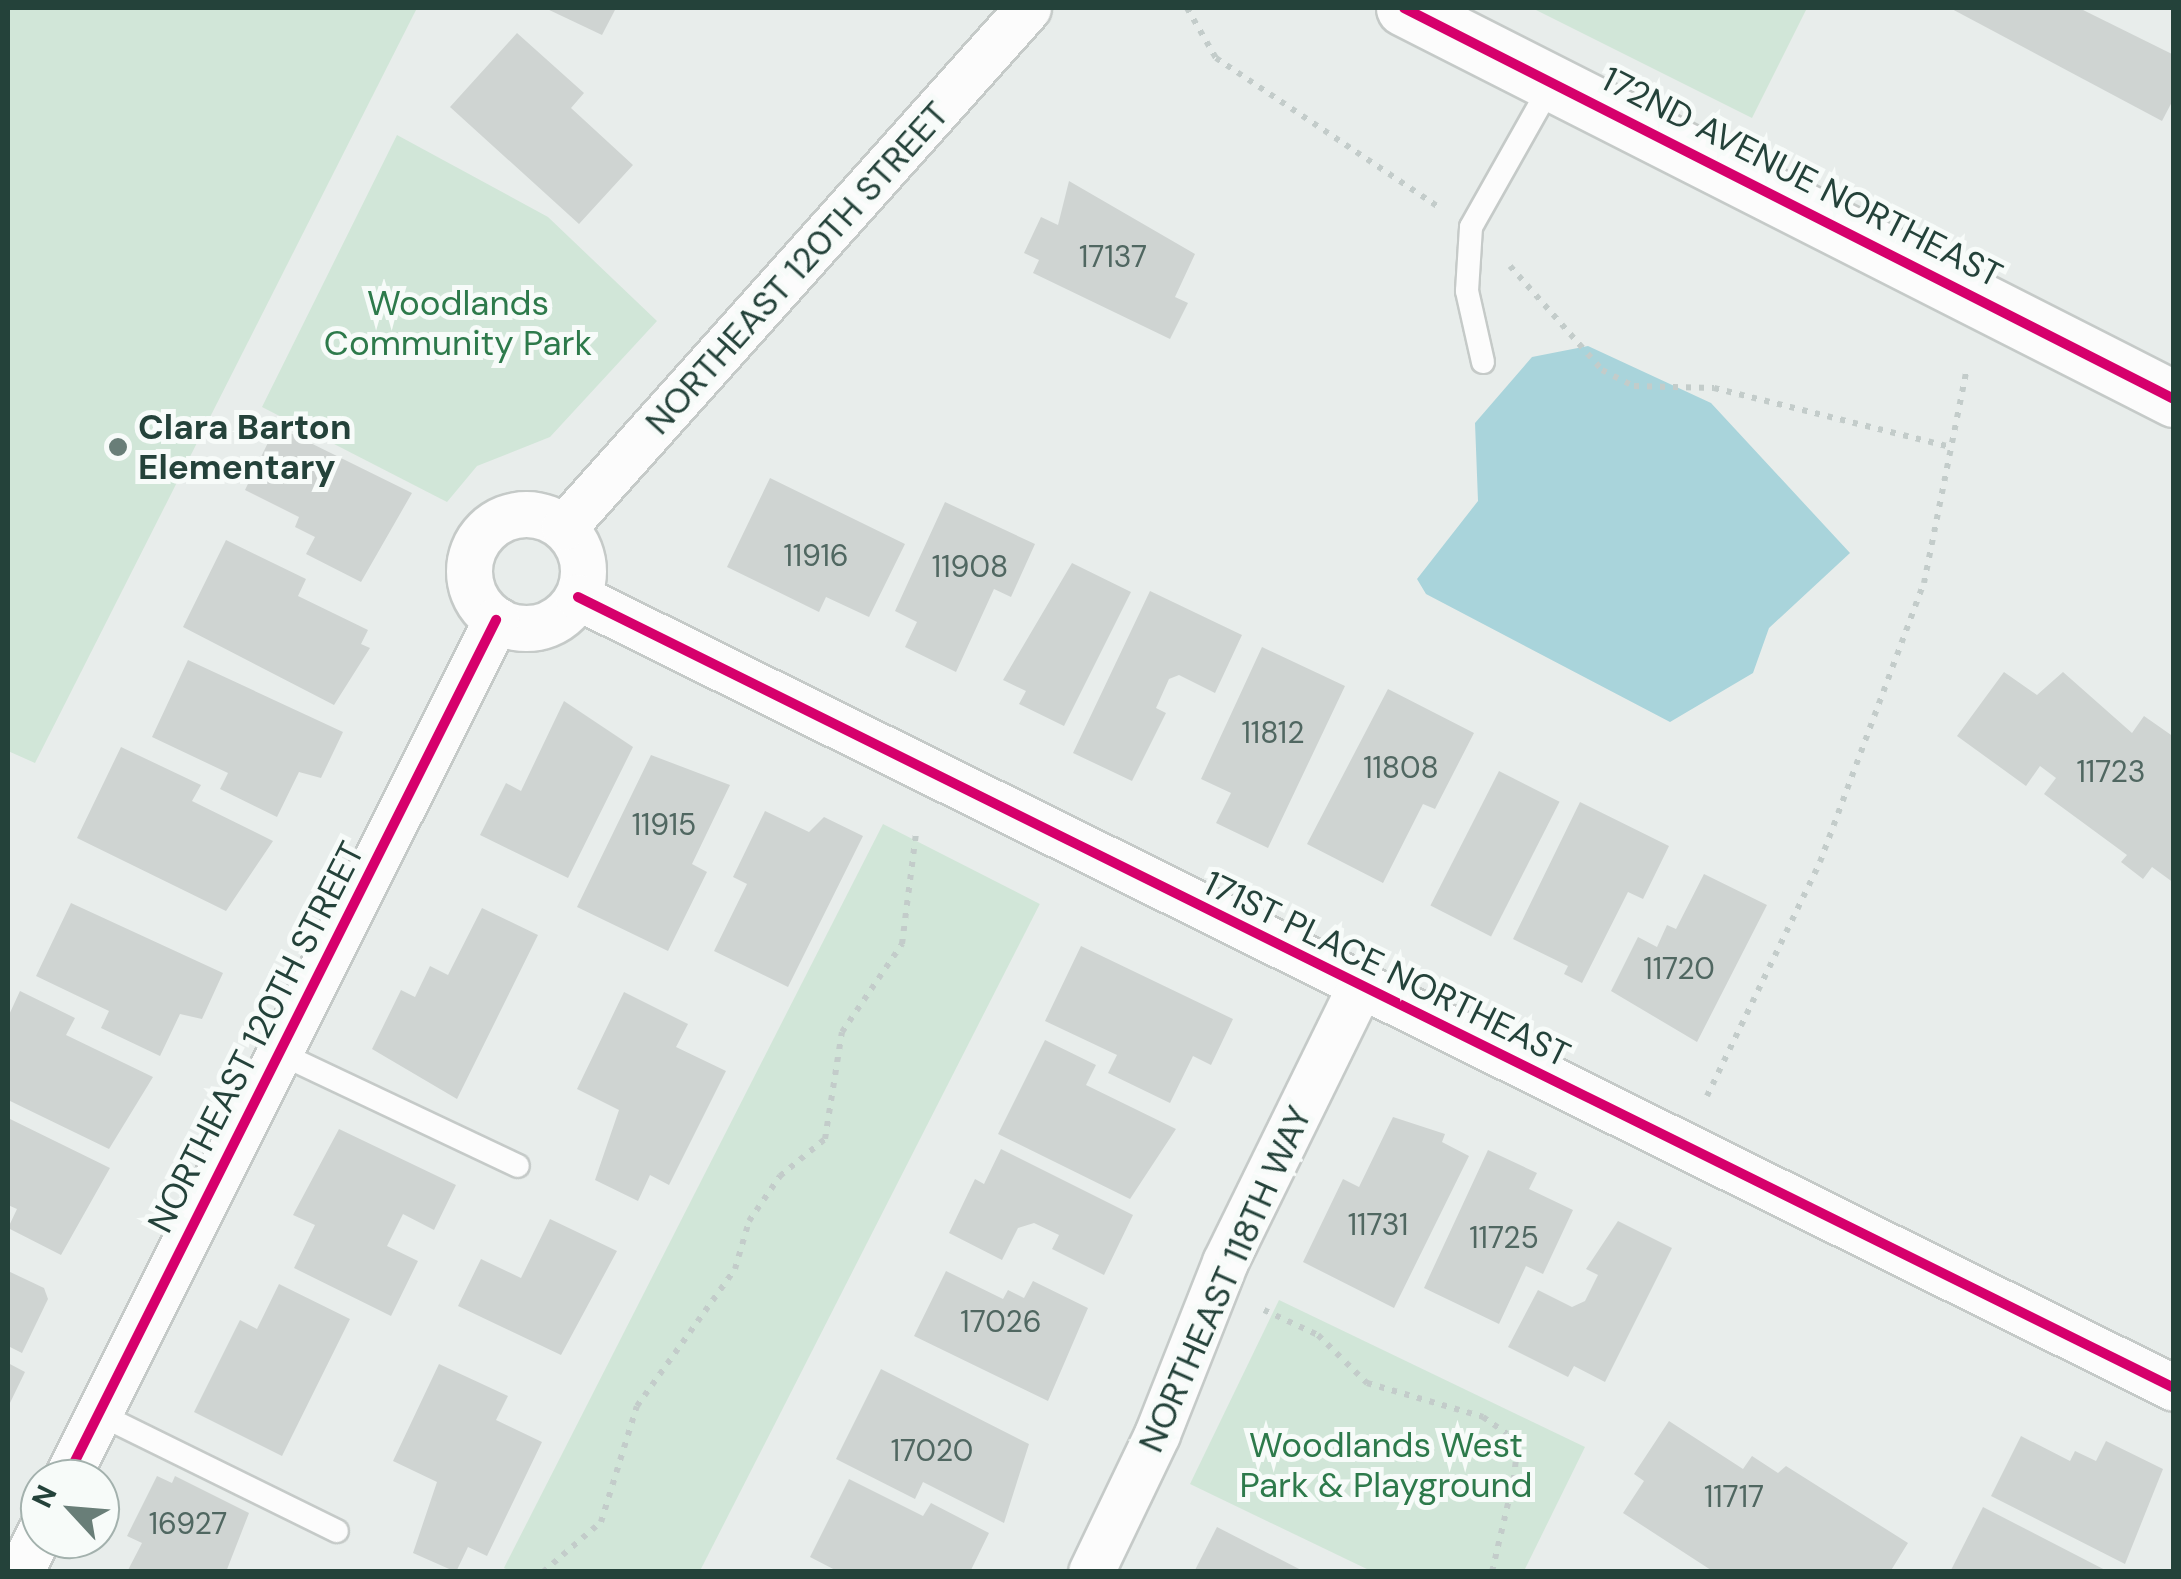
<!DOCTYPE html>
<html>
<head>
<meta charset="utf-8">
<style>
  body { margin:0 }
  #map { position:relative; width:2181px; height:1579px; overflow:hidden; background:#e8edeb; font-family:"DM Sans",sans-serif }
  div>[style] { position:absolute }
  .green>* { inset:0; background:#d1e6d8; transform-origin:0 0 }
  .water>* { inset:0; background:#a9d4db }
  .building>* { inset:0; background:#cfd4d2; transform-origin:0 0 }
  .path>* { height:6px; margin-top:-3px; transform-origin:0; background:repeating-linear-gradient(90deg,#c3ccca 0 5px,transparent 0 13px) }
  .roads { filter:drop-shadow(2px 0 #c5cac8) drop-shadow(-2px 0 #c5cac8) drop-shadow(0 2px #c5cac8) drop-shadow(0 -2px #c5cac8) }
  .lane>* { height:22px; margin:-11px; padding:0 11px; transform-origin:11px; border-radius:11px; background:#fcfcfc }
  .street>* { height:45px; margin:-22.5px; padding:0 22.5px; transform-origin:22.5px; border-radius:22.5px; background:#fcfcfc }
  .street>.ring { margin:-22.5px; padding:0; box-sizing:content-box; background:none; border:45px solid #fcfcfc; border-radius:50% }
  .secondary>* { height:55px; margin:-27.5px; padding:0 27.5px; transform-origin:27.5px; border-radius:27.5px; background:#fcfcfc }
  .cycleway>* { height:10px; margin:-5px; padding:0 5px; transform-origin:5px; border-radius:5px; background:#d6006c }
  .dots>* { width:28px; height:28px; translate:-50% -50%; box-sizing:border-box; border:5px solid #f7fbf9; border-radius:50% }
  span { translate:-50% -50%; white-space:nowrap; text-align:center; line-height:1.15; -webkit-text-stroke:10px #f7fbf9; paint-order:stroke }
  .number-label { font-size:30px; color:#506761 }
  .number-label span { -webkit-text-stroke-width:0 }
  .street-label { font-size:35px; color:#24423a }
  .park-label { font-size:35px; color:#2d7a4b }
  .poi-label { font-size:35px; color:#24423a; font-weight:700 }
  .left { translate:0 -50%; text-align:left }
  .frame { position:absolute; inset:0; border:10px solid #24423a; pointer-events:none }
  .north { position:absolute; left:20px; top:1459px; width:100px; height:100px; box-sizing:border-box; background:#f7fbf9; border:2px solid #a3b1ad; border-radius:50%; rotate:296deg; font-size:28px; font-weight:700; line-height:40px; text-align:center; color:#24423a }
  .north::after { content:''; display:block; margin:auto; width:35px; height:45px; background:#697e78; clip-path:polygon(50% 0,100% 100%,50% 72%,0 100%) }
</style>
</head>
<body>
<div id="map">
  <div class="green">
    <div style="clip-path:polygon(8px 8px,417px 8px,35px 763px,8px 751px)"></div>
    <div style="clip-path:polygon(1532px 8px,1807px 8px,1752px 118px)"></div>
    <div style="clip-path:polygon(397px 135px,548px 217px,657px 321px,550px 437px,477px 466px,447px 502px,262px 407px)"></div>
    <div style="left:883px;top:824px;width:176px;height:835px;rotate:27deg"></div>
    <div style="clip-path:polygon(1279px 1300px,1585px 1447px,1524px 1571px,1371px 1571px,1190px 1484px)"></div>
  </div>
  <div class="water">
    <div style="clip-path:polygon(1588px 346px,1711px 403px,1850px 553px,1769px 628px,1753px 673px,1670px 722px,1426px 594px,1417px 579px,1478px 501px,1475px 423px,1532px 357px)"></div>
  </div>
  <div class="building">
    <div style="clip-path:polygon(545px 8px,616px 8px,602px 35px)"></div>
    <div style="clip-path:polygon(1950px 8px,2079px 8px,2174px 55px,2174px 98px,2162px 121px)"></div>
    <div style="clip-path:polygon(517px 33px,584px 93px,571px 108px,633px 165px,579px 224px,450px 107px)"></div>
    <div style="clip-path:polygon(1069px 181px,1195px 254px,1175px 297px,1188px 303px,1170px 339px,1033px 273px,1039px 260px,1024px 253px,1041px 217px,1058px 225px)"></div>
    <div style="clip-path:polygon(276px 426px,412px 493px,361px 582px,306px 554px,315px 537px,295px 527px,299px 517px,245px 490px)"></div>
    <div style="clip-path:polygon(770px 478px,905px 544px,869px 617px,826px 597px,819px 612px,727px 567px)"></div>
    <div style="clip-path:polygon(945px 502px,1035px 544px,1011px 597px,994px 589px,956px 672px,905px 647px,917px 622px,895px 611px)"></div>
    <div style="clip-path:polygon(226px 540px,306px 579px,298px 596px,368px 630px,361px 644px,370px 648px,334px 705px,183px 627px)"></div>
    <div style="clip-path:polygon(1072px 563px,1131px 592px,1064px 726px,1019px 704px,1026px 691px,1003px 680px)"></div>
    <div style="clip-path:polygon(1150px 591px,1242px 635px,1215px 693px,1179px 675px,1169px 679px,1156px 708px,1166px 713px,1132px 781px,1073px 753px)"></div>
    <div style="clip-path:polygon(1262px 647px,1345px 686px,1268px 848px,1216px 823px,1231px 793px,1201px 779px)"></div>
    <div style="clip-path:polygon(188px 660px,343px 732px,321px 778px,299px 772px,277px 817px,220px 789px,228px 773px,152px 737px)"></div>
    <div style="clip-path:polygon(2004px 672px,2037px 695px,2063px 672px,2132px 733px,2144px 716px,2174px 737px,2174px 883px,2152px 867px,2143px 879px,2121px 862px,2127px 855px,2044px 794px,2056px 778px,2040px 766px,2026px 786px,1957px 736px)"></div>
    <div style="clip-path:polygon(1388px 689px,1474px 733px,1435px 809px,1423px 804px,1383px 883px,1307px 844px)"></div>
    <div style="clip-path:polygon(564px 701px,633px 747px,568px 878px,480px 835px,506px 783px,521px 791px)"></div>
    <div style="clip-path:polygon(121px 747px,201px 785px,192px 801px,273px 841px,226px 911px,77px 838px)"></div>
    <div style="clip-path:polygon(651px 755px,730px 785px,692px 864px,707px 872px,668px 951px,577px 907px)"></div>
    <div style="left:1499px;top:771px;width:68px;height:151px;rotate:27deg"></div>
    <div style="clip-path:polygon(1580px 802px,1669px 846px,1643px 899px,1628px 892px,1582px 983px,1564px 974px,1568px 966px,1513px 939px)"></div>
    <div style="clip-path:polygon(765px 811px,809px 832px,824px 817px,863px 836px,788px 987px,714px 951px,747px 884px,733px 877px)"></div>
    <div style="clip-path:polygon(1704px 874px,1767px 905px,1697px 1042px,1611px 991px,1638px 937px,1657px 947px,1667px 925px,1676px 929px)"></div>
    <div style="clip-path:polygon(71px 903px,223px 973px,202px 1019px,180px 1014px,160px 1056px,101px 1028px,109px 1011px,36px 976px)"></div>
    <div style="clip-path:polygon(482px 908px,538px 935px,457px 1099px,372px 1049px,401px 990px,415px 997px,430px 966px,448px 975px)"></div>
    <div style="clip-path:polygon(1081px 946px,1233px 1019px,1211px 1065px,1193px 1056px,1170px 1103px,1108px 1073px,1117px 1055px,1045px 1021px)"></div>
    <div style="clip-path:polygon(20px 991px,75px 1018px,66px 1035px,153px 1077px,109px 1149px,8px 1100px,8px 1017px)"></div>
    <div style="clip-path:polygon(624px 992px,688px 1024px,676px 1047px,726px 1071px,669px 1185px,650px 1175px,638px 1201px,595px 1180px,619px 1110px,577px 1089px)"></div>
    <div style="clip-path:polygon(1045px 1040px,1096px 1065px,1086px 1085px,1176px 1129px,1130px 1199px,998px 1134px)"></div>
    <div style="clip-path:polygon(1393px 1117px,1445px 1134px,1442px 1142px,1469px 1156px,1394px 1308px,1303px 1262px,1343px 1179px,1359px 1187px)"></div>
    <div style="clip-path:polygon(8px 1118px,110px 1168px,61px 1255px,8px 1228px,17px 1209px,8px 1205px)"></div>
    <div style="clip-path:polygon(339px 1129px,456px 1185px,434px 1230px,403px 1214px,387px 1246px,418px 1261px,391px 1316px,294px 1268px,315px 1225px,293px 1215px)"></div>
    <div style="clip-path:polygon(1001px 1149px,1133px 1215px,1104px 1275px,1052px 1249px,1059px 1235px,1034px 1223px,1018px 1228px,1002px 1260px,949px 1233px,975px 1179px,984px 1184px)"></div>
    <div style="clip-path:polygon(1488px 1150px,1537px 1173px,1529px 1189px,1573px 1210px,1543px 1274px,1526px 1266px,1499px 1324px,1424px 1288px)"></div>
    <div style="clip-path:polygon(550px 1219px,617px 1251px,561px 1355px,458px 1306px,481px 1259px,521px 1278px)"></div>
    <div style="clip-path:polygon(1618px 1221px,1672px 1248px,1605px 1382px,1574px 1366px,1568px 1377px,1508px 1347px,1538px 1290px,1572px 1307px,1585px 1301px,1598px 1275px,1586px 1269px)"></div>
    <div style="clip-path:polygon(8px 1271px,44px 1288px,48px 1299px,22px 1353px,8px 1346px)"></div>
    <div style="clip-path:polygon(946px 1271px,1003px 1299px,1008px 1290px,1024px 1298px,1033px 1281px,1088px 1308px,1048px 1401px,914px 1336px)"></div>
    <div style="clip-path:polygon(279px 1284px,350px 1319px,282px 1456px,194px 1412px,240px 1320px,257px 1329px)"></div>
    <div style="clip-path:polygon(8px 1363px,25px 1372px,8px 1407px)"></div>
    <div style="clip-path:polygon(439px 1364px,508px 1396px,496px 1420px,542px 1442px,487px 1556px,468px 1547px,456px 1572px,413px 1553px,437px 1482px,393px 1461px)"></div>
    <div style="clip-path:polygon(881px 1369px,1029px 1444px,1004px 1523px,923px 1482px,915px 1499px,836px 1459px)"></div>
    <div style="clip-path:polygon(1669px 1421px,1743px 1469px,1752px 1456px,1778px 1473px,1786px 1466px,1908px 1543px,1890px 1572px,1714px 1572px,1623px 1513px,1644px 1481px,1634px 1474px)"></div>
    <div style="clip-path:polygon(2021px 1436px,2070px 1461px,2075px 1451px,2096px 1461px,2106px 1441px,2163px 1469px,2125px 1564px,1991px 1496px)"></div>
    <div style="clip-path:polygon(157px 1476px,172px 1483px,175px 1476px,249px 1513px,226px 1572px,127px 1572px,142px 1543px,127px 1536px)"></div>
    <div style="clip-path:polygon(849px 1479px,923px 1516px,931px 1503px,989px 1533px,970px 1572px,839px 1572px,810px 1557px)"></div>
    <div style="clip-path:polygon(1983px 1507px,2109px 1572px,1950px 1572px)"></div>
    <div style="clip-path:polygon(1217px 1527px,1305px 1572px,1194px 1572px)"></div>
  </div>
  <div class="path">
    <div style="left:1187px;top:8px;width:58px;rotate:59.9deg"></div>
    <div style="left:1216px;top:58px;width:270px;rotate:33.8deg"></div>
    <div style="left:1510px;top:266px;width:139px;rotate:48.5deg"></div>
    <div style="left:1602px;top:370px;width:36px;rotate:27deg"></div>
    <div style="left:1634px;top:386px;width:80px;rotate:1.4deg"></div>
    <div style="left:1714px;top:388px;width:244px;rotate:14deg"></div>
    <div style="left:1707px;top:1096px;width:260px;rotate:-64.2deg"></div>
    <div style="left:1820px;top:862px;width:298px;rotate:-69.6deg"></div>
    <div style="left:1924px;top:583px;width:219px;rotate:-78.7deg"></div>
    <div style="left:1264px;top:1310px;width:60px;rotate:24.8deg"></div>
    <div style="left:1318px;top:1335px;width:69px;rotate:44.4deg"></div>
    <div style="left:1367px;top:1383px;width:121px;rotate:16.3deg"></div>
    <div style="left:1483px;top:1417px;width:29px;rotate:35deg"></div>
    <div style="left:1507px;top:1434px;width:18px;rotate:56deg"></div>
    <div style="left:1517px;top:1449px;width:29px;rotate:96deg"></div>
    <div style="left:1514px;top:1478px;width:97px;rotate:103.2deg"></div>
    <div style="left:543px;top:1572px;width:77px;rotate:-40.8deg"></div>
    <div style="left:601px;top:1522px;width:121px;rotate:-72.8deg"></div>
    <div style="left:637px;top:1406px;width:168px;rotate:-54.4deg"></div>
    <div style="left:735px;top:1269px;width:50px;rotate:-73.7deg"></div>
    <div style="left:749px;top:1221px;width:55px;rotate:-55.4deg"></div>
    <div style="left:780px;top:1176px;width:58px;rotate:-39.4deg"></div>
    <div style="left:825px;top:1139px;width:108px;rotate:-81deg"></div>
    <div style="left:842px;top:1032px;width:107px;rotate:-55.7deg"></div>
    <div style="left:902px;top:944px;width:112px;rotate:-82.8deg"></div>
  </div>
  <div class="roads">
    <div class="lane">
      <div style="left:1483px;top:362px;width:73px;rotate:-102.7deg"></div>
      <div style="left:1467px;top:291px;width:64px;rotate:-86.4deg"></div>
      <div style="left:1471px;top:227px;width:165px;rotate:-60.6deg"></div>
      <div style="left:279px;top:1053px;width:264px;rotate:25.3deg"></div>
      <div style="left:99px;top:1414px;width:265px;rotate:26.2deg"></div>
    </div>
    <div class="street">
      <div class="ring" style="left:469px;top:514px;width:69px;height:69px"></div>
      <div style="left:564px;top:527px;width:696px;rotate:-48.2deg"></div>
      <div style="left:578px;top:597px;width:1781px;rotate:26.36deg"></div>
      <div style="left:66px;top:1479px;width:961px;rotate:-63.41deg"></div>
      <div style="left:20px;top:1572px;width:45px;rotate:-63.4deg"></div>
      <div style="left:1091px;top:1572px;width:153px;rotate:-64.4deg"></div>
      <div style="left:1157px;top:1434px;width:185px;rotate:-68.4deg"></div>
      <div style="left:1225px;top:1262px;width:307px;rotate:-63.9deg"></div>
    </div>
    <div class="secondary">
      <div style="left:1404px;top:8px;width:864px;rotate:26.92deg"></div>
    </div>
  </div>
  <div class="cycleway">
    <div style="left:1404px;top:8px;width:864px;rotate:26.92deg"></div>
    <div style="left:578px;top:597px;width:1781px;rotate:26.36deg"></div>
    <div style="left:66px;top:1479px;width:961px;rotate:-63.41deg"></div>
  </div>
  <div class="dots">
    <div style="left:118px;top:447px;background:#697e78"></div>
  </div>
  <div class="number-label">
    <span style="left:1113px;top:257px">17137</span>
    <span style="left:816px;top:556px">11916</span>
    <span style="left:970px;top:567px">11908</span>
    <span style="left:1273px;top:733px">11812</span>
    <span style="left:1401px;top:768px">11808</span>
    <span style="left:2111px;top:772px">11723</span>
    <span style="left:664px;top:825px">11915</span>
    <span style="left:1679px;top:969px">11720</span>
    <span style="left:1378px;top:1225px">11731</span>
    <span style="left:1504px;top:1238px">11725</span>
    <span style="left:1001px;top:1322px">17026</span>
    <span style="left:932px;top:1451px">17020</span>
    <span style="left:1734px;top:1497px">11717</span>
    <span style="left:188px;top:1524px">16927</span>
  </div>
  <div class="street-label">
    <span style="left:1802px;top:177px;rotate:27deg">172ND AVENUE NORTHEAST</span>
    <span style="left:797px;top:268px;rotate:-48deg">NORTHEAST 120TH STREET</span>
    <span style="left:1387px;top:969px;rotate:26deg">171ST PLACE NORTHEAST</span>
    <span style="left:256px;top:1037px;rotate:-63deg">NORTHEAST 120TH STREET</span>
    <span style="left:1225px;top:1279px;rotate:-66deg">NORTHEAST 118TH WAY</span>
  </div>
  <div class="park-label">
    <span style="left:458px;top:323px">Woodlands<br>Community Park</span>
    <span style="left:1386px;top:1465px">Woodlands West<br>Park &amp; Playground</span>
  </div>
  <div class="poi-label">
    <span class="left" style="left:138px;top:447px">Clara Barton<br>Elementary</span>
  </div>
  <div class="frame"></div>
  <div class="north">N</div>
</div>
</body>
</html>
